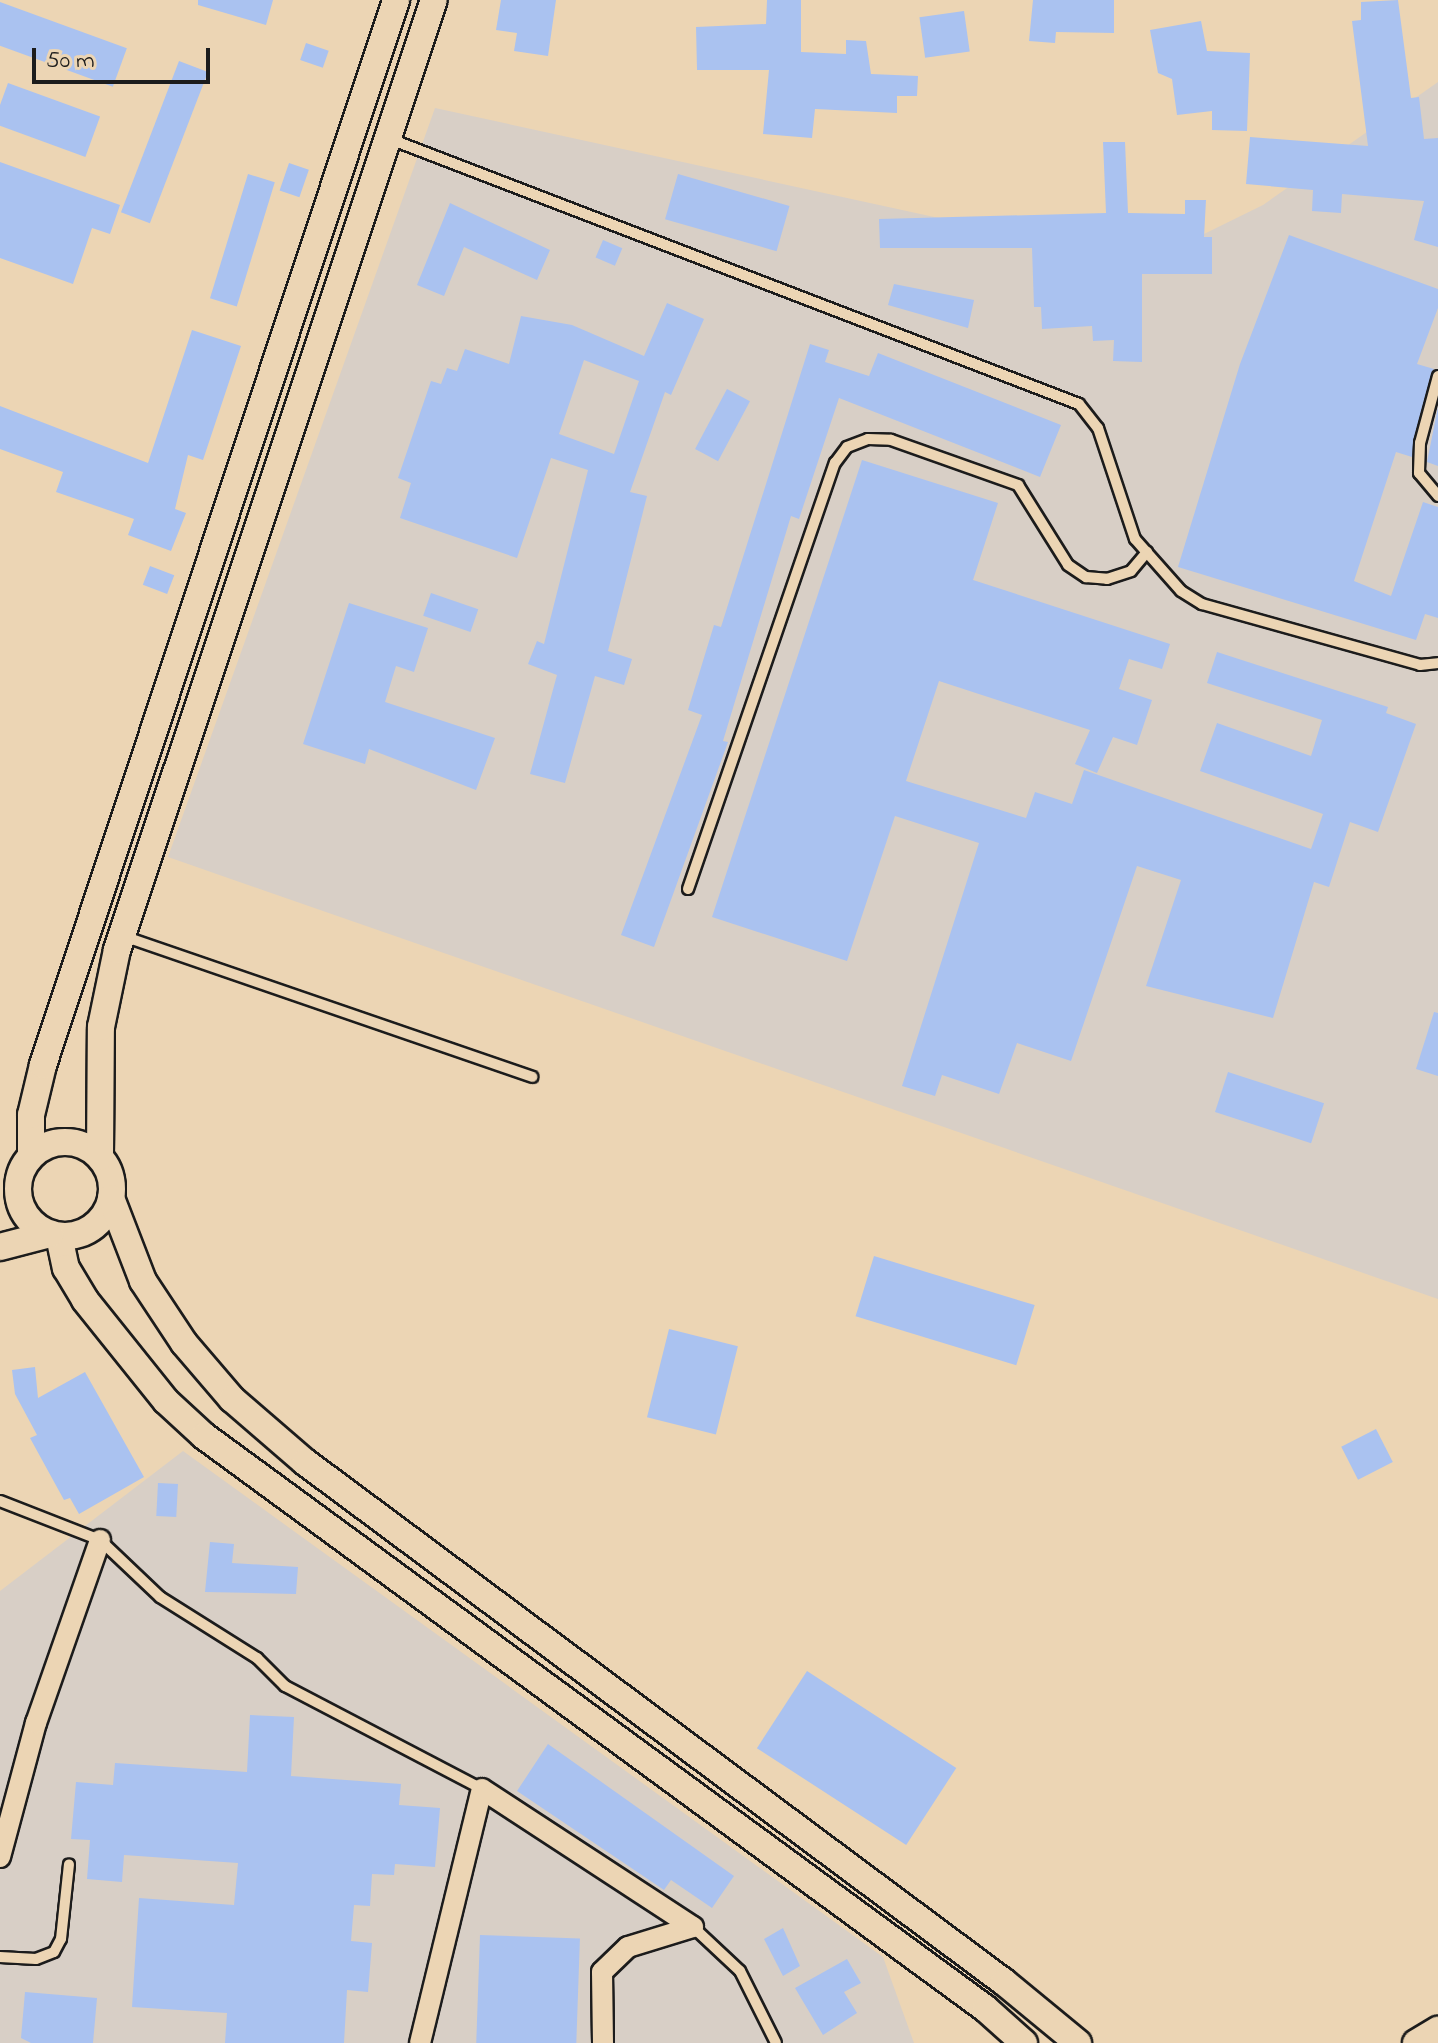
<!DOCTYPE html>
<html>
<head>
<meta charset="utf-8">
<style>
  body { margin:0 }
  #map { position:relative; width:1438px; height:2043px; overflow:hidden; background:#ecd5b4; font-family:"Indie Flower",sans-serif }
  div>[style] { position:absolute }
  .built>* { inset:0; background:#d8cfc6 }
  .building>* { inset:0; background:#aac2f0; transform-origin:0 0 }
  .roads { filter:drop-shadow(2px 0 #1c1c1c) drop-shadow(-2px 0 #1c1c1c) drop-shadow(0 2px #1c1c1c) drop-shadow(0 -2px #1c1c1c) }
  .service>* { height:10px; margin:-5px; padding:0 5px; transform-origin:5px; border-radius:5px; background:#ecd5b4 }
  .minor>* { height:20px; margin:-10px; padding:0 10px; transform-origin:10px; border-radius:10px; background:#ecd5b4 }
  .tertiary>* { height:26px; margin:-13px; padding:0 13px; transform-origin:13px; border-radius:13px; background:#ecd5b4 }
  .tertiary>.ring { margin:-13px; padding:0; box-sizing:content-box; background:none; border:26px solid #ecd5b4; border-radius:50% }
  span { translate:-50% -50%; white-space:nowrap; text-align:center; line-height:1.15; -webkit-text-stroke:8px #ecd5b4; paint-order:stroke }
  .scale { position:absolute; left:32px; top:48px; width:178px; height:36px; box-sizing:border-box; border:4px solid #1c1c1c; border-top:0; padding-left:10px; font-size:24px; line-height:28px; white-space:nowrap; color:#1c1c1c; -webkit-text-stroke:6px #ecd5b4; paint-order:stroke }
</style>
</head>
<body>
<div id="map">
  <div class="built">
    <div style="clip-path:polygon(1438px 82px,1438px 1299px,168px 857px,435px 108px,1145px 263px,1263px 205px)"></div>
    <div style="clip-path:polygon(183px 1451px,883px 1957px,914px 2043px,0 2043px,0 1591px)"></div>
  </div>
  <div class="building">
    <div style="clip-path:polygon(198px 0,273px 0,266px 25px,198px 5px)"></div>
    <div style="clip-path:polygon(501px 0,556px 0,548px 56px,514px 51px,517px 33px,496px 30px)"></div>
    <div style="clip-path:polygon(767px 0,801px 0,801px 52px,846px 54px,846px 40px,866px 41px,871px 74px,918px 76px,917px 96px,897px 96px,897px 113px,815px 109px,812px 138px,763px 134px,769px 70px,697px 70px,696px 27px,766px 24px)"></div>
    <div style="clip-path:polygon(1033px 0,1114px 0,1114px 33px,1056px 32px,1055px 43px,1029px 41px)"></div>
    <div style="clip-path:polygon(1398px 0,1411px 98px,1419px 97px,1424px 139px,1438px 138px,1438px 247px,1414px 240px,1424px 201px,1342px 194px,1341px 213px,1312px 211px,1313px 190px,1246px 184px,1250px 137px,1368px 146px,1352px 21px,1361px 20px,1361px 2px)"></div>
    <div style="left:0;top:2px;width:135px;height:41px;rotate:20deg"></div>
    <div style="left:964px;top:11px;width:41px;height:45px;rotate:82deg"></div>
    <div style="clip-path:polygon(1201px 21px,1207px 51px,1250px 53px,1247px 131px,1212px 130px,1212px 111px,1177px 115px,1172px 79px,1158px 73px,1150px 30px)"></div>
    <div style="left:306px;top:43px;width:24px;height:18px;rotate:19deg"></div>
    <div style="left:179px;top:61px;width:31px;height:162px;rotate:21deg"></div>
    <div style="left:8px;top:83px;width:98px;height:43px;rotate:20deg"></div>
    <div style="clip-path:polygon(1103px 142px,1125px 142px,1128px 213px,1185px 214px,1185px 200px,1206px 200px,1204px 237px,1212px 237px,1212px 274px,1142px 274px,1142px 362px,1113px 361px,1114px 340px,1093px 341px,1092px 326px,1042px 329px,1041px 307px,1034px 307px,1032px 248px,880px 248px,879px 219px,1106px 213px)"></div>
    <div style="clip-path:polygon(0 162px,120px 205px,110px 234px,92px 228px,73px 284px,0 258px)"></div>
    <div style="left:289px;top:163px;width:21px;height:29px;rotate:19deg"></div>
    <div style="left:248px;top:174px;width:28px;height:130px;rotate:17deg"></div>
    <div style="left:678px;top:174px;width:116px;height:47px;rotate:16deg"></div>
    <div style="clip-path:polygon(450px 203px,550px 250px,537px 280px,464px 247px,444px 296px,417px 285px)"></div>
    <div style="clip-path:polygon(1289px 235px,1438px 289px,1438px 308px,1417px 364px,1434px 369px,1412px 457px,1396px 452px,1354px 581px,1391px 596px,1423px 502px,1438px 507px,1438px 618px,1425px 614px,1416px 640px,1178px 567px,1240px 364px)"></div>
    <div style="left:603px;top:240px;width:21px;height:19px;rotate:23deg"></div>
    <div style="clip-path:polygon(894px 284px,974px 300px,968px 328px,888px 305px)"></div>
    <div style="clip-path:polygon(evenodd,667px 303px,704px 319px,671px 395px,665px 392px,630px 492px,647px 496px,608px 651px,632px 659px,624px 685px,595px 676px,565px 783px,530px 774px,557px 675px,528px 664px,537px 641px,544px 644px,588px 470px,551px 458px,517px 558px,400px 518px,411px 483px,398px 478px,431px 381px,441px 384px,447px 368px,457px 371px,465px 349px,509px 364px,521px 316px,572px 325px,644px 356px,667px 303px,584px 360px,639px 381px,614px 454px,559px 434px,584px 360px)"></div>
    <div style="clip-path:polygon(192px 330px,241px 346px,203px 460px,188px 455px,175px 509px,186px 513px,171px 551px,128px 535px,134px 519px,56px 492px,63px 472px,0 449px,0 406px,148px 463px)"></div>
    <div style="clip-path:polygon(810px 344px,829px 350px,825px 362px,869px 376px,878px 353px,1061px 425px,1040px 477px,839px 398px,799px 519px,791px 516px,723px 741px,728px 742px,654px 947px,621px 935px,702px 715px,688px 710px,714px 625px,721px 627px)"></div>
    <div style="left:727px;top:389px;width:26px;height:68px;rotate:28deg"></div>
    <div style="clip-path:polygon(1438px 407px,1438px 466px,1427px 462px)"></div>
    <div style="clip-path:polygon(862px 460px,998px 503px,973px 580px,1170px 644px,1162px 669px,1129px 659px,1119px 689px,1152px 700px,1137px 745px,1113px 737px,1097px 773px,1075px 764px,1090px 730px,939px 681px,906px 781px,1026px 818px,1035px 792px,1072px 804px,1084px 770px,1311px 849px,1323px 814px,1200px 771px,1217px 723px,1311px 756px,1322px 720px,1207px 683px,1217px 652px,1388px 707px,1386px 713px,1416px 724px,1378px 832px,1350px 822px,1329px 887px,1314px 882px,1273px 1018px,1146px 986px,1181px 880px,1137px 866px,1071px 1061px,1017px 1043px,999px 1094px,942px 1075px,935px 1096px,902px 1086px,979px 843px,895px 816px,847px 961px,712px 917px)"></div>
    <div style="left:150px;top:566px;width:26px;height:20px;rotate:21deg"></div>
    <div style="left:431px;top:593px;width:50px;height:24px;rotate:19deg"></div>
    <div style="clip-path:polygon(349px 603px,428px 628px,414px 672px,396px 666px,385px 702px,495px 738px,476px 790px,369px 749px,365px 764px,303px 744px)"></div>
    <div style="clip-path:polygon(1434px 1012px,1438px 1013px,1438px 1076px,1416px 1069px)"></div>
    <div style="left:1228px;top:1072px;width:101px;height:42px;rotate:18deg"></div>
    <div style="left:874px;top:1256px;width:168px;height:63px;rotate:17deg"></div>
    <div style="left:669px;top:1329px;width:71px;height:91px;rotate:14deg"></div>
    <div style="clip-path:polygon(35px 1367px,38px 1398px,85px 1372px,144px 1477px,79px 1514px,70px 1498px,64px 1500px,30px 1438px,37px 1435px,15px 1394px,12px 1370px)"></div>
    <div style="left:1376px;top:1429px;width:37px;height:39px;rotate:63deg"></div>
    <div style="left:158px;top:1483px;width:20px;height:33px;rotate:3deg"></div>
    <div style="clip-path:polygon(210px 1542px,234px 1544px,232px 1563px,298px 1567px,296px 1594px,205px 1592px)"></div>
    <div style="left:807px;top:1671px;width:178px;height:92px;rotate:33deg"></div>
    <div style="clip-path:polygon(250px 1715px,294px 1717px,291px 1776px,401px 1784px,399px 1805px,440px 1808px,435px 1867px,395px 1864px,394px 1875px,372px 1874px,370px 1906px,354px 1905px,351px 1941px,372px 1943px,368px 1992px,347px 1990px,344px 2043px,225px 2043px,227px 2013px,132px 2007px,139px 1898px,234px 1905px,238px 1863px,124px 1855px,122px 1882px,87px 1879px,90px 1840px,71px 1839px,76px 1782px,113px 1785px,115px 1763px,247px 1772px)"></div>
    <div style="clip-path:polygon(548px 1744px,734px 1876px,712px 1908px,671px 1880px,664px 1890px,517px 1791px)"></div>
    <div style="clip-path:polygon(783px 1928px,800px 1966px,783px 1976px,764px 1939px)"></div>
    <div style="left:480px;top:1935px;width:100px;height:108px;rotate:2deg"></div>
    <div style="clip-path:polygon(847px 1959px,861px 1983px,844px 1992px,857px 2013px,823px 2035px,795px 1988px)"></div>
    <div style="clip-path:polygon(25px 1992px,97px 1998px,93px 2043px,31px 2043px,21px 2038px)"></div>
  </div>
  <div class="roads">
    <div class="service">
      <div style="left:390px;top:139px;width:738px;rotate:21.04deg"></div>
      <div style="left:1079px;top:404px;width:31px;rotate:52deg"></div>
      <div style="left:1098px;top:428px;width:117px;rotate:71.6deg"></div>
      <div style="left:1135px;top:539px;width:69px;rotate:48.5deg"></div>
      <div style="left:1181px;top:591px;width:25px;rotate:32deg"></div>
      <div style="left:1202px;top:604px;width:226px;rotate:15.6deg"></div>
      <div style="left:1420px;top:665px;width:18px;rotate:-6deg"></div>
      <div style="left:1438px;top:376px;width:69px;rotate:105deg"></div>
      <div style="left:1420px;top:443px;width:30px;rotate:92deg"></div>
      <div style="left:1419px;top:473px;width:30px;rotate:50deg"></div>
      <div style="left:688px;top:889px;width:451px;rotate:-71deg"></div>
      <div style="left:835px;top:463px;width:20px;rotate:-53deg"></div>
      <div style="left:847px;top:447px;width:22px;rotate:-21deg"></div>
      <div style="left:868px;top:439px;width:23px;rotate:2deg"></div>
      <div style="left:891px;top:440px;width:135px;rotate:19.5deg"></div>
      <div style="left:1018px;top:485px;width:94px;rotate:58deg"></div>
      <div style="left:1068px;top:565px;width:22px;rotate:34deg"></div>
      <div style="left:1086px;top:577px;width:21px;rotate:5deg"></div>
      <div style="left:1107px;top:579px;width:25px;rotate:-18deg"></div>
      <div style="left:1131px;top:571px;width:25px;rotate:-50deg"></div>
      <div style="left:123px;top:936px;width:433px;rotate:19deg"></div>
      <div style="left:0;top:1501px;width:107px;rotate:21.3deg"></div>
      <div style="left:100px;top:1540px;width:83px;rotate:43.5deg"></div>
      <div style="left:160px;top:1597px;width:115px;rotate:32.2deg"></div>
      <div style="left:257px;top:1658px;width:40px;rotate:45deg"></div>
      <div style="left:285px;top:1686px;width:222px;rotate:27.6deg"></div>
      <div style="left:693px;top:1927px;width:64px;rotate:43.1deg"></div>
      <div style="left:740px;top:1971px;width:80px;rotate:63.4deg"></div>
      <div style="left:0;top:1957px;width:36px;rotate:3deg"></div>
      <div style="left:36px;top:1959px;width:19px;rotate:-21deg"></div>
      <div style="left:54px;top:1952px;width:15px;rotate:-62deg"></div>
      <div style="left:61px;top:1939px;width:75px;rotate:-83.9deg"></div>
    </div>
    <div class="minor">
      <div style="left:0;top:1857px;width:139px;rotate:-75deg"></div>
      <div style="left:36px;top:1723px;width:194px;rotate:-70.7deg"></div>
      <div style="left:420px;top:2043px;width:261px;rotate:-76.3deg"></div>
      <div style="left:482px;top:1789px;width:252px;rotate:33.2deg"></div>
      <div style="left:603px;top:2043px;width:71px;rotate:-90.8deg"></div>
      <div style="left:602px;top:1972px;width:36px;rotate:-44deg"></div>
      <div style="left:628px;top:1947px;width:68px;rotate:-17.1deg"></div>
    </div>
    <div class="tertiary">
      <div class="ring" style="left:18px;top:1142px;width:68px;height:68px"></div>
      <div style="left:31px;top:1155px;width:40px;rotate:-90deg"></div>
      <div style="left:31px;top:1115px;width:51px;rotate:-76.5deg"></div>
      <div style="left:43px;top:1065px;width:1122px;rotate:-71.66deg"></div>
      <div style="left:100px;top:1157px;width:130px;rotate:-89.6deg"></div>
      <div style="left:101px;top:1027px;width:79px;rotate:-78.3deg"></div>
      <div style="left:117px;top:950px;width:1001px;rotate:-71.55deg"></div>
      <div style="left:111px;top:1198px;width:89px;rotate:68.9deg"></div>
      <div style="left:143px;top:1281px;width:74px;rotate:56.5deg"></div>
      <div style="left:184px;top:1343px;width:74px;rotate:49.4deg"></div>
      <div style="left:232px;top:1399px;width:96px;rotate:40.8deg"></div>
      <div style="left:305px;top:1462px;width:871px;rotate:36.65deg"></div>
      <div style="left:1004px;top:1982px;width:96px;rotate:39.5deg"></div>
      <div style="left:59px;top:1236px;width:33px;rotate:78deg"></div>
      <div style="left:66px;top:1268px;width:37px;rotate:59deg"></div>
      <div style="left:85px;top:1300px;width:129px;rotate:51.3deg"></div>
      <div style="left:166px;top:1401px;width:52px;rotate:42.6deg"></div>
      <div style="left:204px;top:1436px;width:969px;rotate:36.23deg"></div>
      <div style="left:986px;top:2009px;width:51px;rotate:41.8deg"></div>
      <div style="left:0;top:1247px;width:52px;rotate:-14.6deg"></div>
      <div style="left:1416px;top:2043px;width:26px;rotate:-31deg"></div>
    </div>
  </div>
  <div class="scale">50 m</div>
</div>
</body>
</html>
